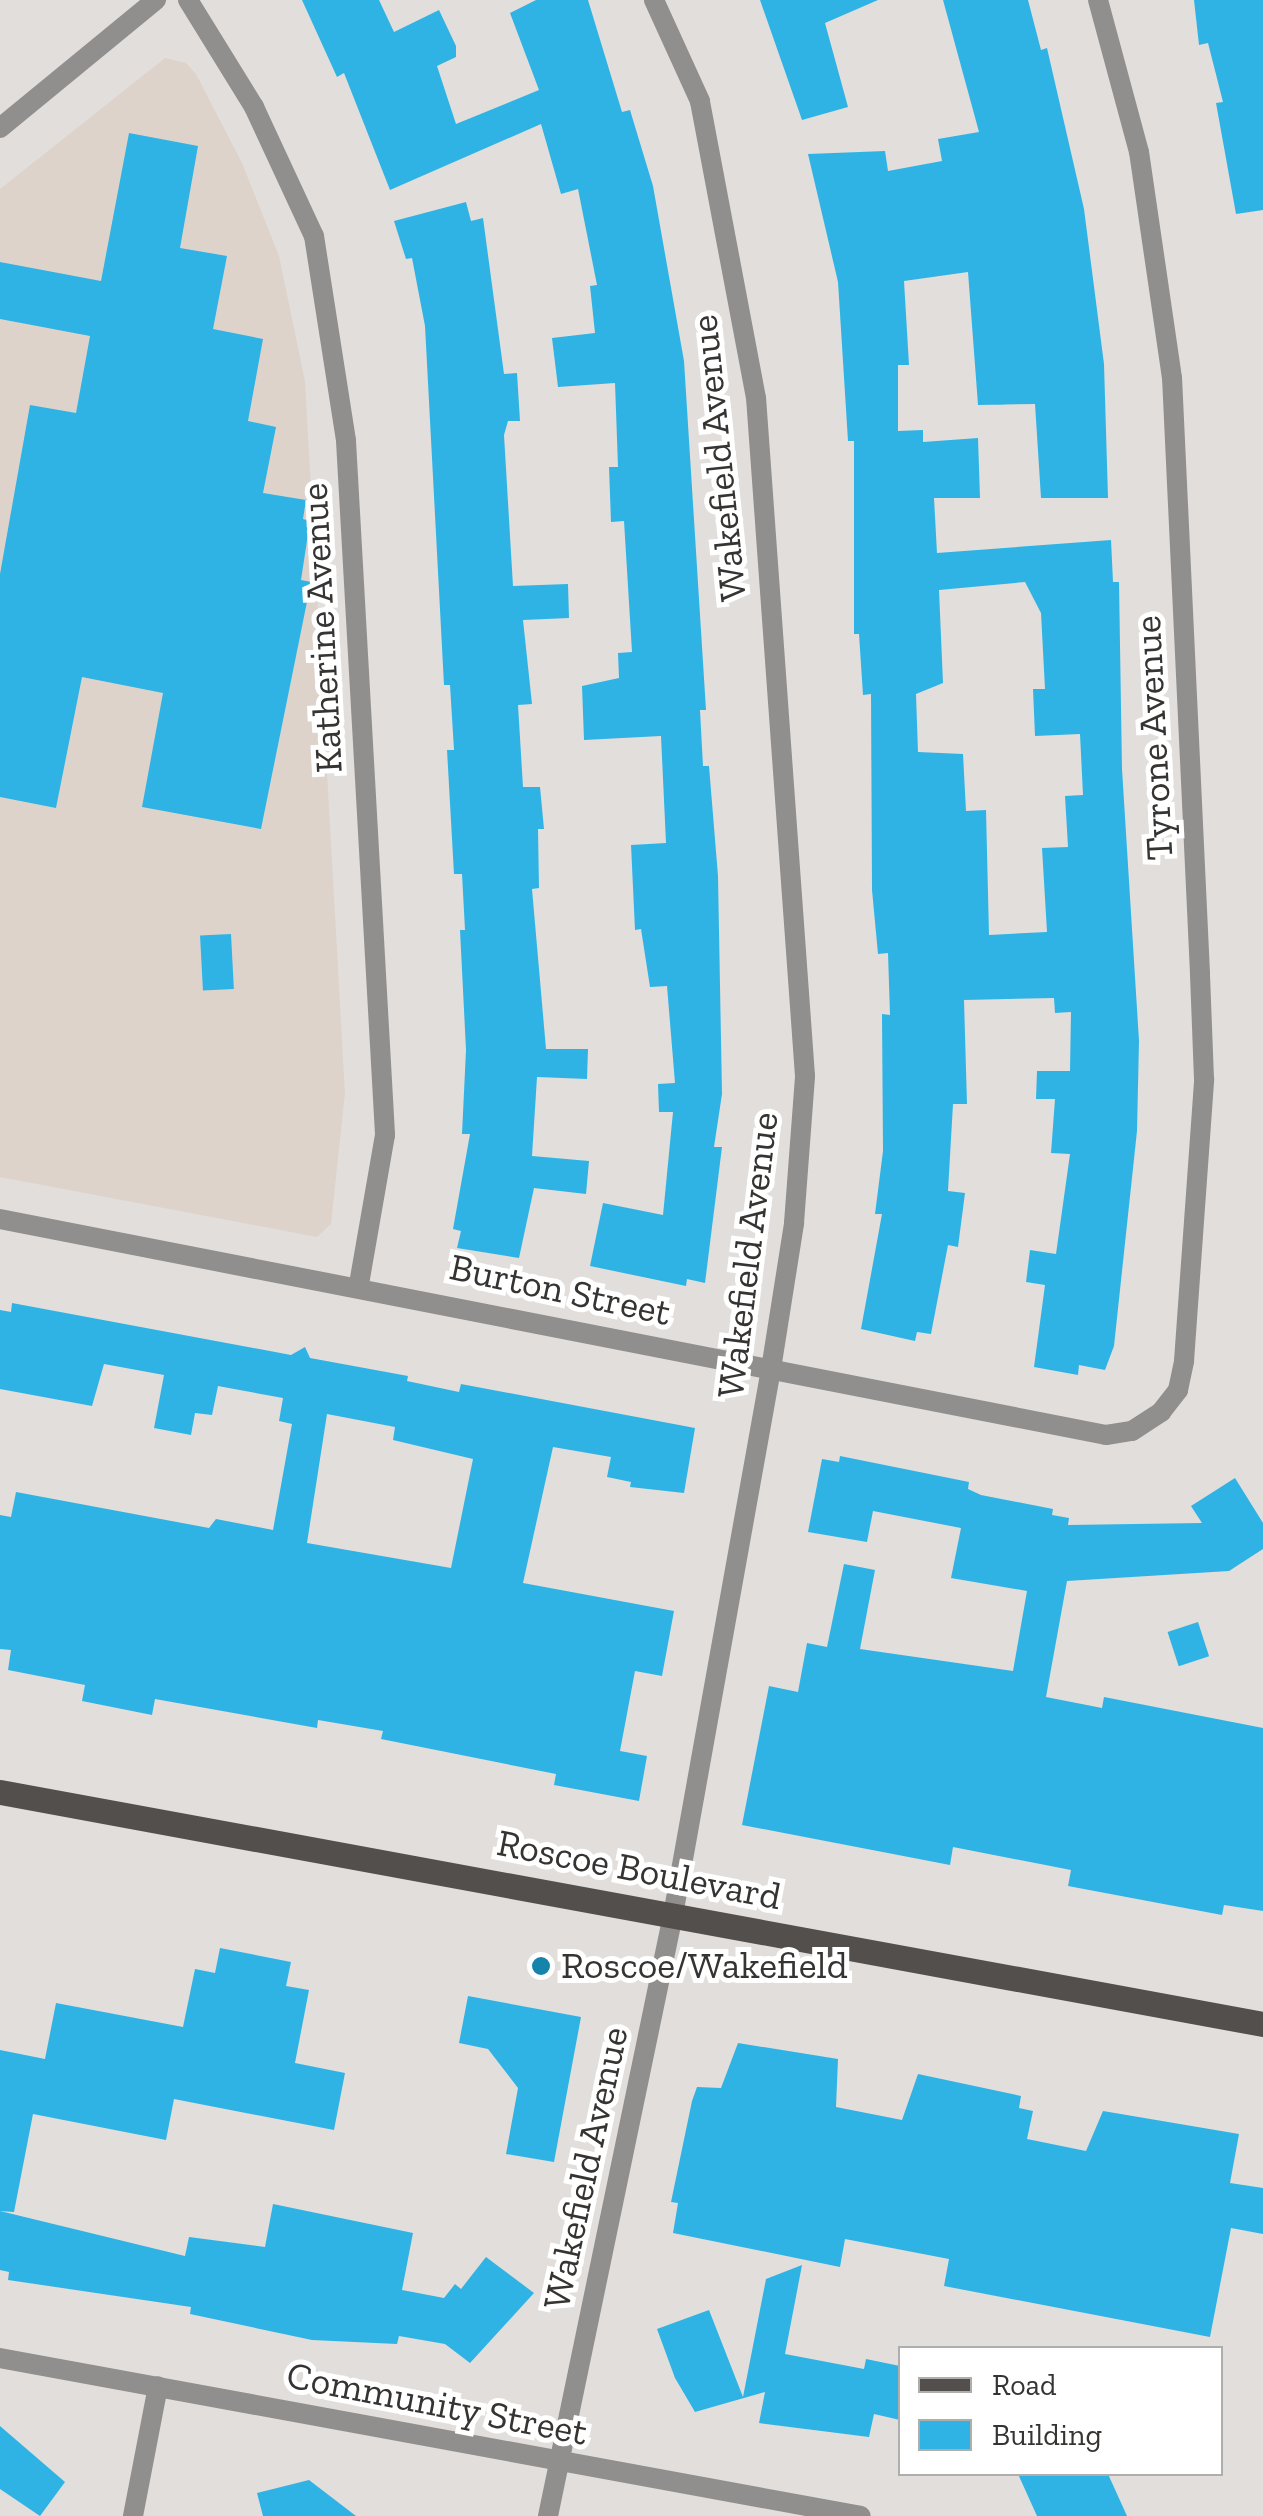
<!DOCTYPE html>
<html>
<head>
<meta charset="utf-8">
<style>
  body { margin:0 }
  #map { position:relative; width:1263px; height:2516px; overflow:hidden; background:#e2dedb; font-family:"Zilla Slab",serif }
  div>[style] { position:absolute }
  .built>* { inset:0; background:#ded3cb }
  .building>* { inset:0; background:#2fb3e5; transform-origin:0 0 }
  .street>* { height:20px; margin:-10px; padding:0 10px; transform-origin:10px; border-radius:10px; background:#918f8e }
  .primary>* { height:25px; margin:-12.5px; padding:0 12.5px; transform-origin:12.5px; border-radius:12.5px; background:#524f4d }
  .dots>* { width:28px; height:28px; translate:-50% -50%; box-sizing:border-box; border:5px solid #fff; border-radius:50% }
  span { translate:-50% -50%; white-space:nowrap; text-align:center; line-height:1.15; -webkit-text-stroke:10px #fff; paint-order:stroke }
  .street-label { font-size:38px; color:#353433 }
  .poi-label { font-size:38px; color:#353433 }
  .left { translate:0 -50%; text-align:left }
  .legend { position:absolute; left:898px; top:2346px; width:325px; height:130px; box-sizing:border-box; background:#fff; border:2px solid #aeaead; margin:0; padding:12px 18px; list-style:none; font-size:30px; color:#353433 }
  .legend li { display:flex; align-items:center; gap:20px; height:50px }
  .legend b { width:50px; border:2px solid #aeaead }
</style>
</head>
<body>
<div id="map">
  <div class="built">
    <div style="clip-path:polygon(165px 58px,186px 63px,196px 74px,242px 163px,279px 256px,305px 381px,345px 1093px,331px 1224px,317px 1237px,0 1177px,0 189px)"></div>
  </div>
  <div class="building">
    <div style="clip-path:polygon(302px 0,379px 0,394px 32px,439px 10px,456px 46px,456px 57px,437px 66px,456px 124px,539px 90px,510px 13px,536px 0,588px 0,622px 112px,630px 110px,653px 186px,684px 361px,706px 710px,700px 710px,703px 766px,709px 766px,718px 876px,722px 1094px,714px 1147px,722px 1147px,705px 1283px,687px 1279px,686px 1286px,590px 1266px,603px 1203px,663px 1215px,673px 1112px,659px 1112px,658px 1084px,675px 1083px,667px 986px,650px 987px,641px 929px,635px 930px,631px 845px,666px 843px,661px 736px,584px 740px,582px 686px,619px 678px,618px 653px,632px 652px,624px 521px,611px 522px,609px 467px,618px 467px,615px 383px,558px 387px,552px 338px,595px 333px,590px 286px,597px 285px,578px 189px,561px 194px,541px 124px,390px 190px,344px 73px,337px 77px)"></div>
    <div style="clip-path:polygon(760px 0,878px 0,825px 23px,848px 107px,802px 120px)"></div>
    <div style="clip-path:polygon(evenodd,943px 0,1028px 0,1041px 50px,1047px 48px,1084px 209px,1104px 364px,1108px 498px,1041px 498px,1035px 404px,978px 405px,968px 272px,904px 281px,909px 365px,898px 365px,898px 431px,923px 430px,923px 442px,978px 438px,980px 498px,934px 498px,937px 553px,1111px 540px,1113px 582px,1119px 582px,1122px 769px,1139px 1041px,1137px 1131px,1114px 1346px,1105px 1370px,1079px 1365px,1078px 1375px,1034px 1367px,1045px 1285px,1026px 1282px,1030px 1250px,1056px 1254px,1070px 1154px,1051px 1153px,1055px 1099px,1036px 1099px,1037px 1071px,1070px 1071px,1071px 1012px,1055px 1013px,1054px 998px,964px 1000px,967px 1104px,953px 1104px,948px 1191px,965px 1193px,958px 1247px,948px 1245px,931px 1334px,917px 1332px,915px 1341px,861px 1329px,882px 1214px,875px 1214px,883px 1151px,882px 1014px,890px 1015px,888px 953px,878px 954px,872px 890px,871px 694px,863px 695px,859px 634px,854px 634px,854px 441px,848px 441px,838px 282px,808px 154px,885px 151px,888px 171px,942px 161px,938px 139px,979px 132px,943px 0,1025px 582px,1041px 613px,1045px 689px,1033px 689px,1035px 736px,1080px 734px,1083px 795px,1065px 796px,1068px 847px,1042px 848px,1047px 932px,989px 935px,986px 810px,966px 811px,963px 754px,918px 752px,916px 694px,943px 683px,939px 590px,1025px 582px)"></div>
    <div style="clip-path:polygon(1194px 0,1263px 0,1263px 210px,1236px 214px,1216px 103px,1223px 102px,1208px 43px,1199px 45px)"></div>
    <div style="clip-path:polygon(129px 133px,198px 146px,180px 248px,227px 256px,213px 329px,263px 339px,248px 421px,276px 427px,263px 493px,306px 500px,303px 519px,310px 521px,301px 580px,311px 582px,261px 829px,142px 807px,163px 693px,82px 677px,56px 808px,0 797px,0 574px,30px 405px,76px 413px,90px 336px,0 319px,0 262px,101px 281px)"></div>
    <div style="clip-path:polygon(466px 202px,471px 221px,483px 218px,504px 374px,517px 373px,520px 421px,508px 421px,504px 435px,513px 586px,568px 584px,569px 618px,523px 620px,532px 704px,518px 705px,523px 787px,540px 787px,544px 829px,538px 829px,539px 888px,532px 889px,546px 1049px,588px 1049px,587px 1079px,537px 1077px,532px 1156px,589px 1161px,586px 1194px,534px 1188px,519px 1258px,457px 1248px,461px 1231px,453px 1229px,470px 1134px,462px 1134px,466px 1050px,460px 930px,465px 930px,462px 874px,454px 874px,447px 750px,454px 750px,450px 685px,444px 685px,425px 326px,412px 258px,406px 259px,394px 221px)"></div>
    <div style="left:231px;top:934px;width:55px;height:31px;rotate:87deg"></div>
    <div style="clip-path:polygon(evenodd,12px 1303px,291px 1355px,305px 1347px,310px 1358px,408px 1376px,407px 1381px,459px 1392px,461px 1384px,695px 1428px,684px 1493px,630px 1487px,631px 1482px,607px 1477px,611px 1457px,553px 1447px,523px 1583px,674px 1611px,662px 1676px,635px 1671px,620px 1751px,647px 1756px,639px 1801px,554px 1785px,556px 1774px,381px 1739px,383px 1731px,318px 1720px,317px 1728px,155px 1699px,152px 1715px,82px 1701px,85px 1685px,8px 1670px,11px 1650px,0 1649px,0 1515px,11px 1517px,16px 1492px,209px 1528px,216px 1519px,273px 1530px,292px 1424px,279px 1421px,283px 1398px,218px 1386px,212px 1415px,195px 1413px,191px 1435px,154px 1428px,164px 1375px,104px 1364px,92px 1406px,0 1389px,0 1310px,11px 1312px,12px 1303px,327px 1414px,395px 1427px,393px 1440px,473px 1459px,451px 1568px,307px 1543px,327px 1414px)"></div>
    <div style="clip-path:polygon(840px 1456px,969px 1482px,968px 1489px,981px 1495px,1053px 1509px,1052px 1515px,1069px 1518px,1068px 1525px,1202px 1523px,1191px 1506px,1235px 1478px,1263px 1523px,1263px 1549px,1229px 1571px,1067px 1581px,1046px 1697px,1102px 1708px,1104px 1697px,1263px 1728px,1263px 1911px,1224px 1905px,1222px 1915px,1068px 1886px,1071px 1870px,953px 1847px,950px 1865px,742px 1825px,769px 1686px,798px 1692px,807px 1643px,827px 1647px,844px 1564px,875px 1570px,860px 1649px,1013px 1671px,1027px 1591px,951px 1578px,961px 1528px,873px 1511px,867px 1542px,808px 1532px,822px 1459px,839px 1462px)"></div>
    <div style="left:1198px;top:1622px;width:36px;height:32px;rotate:72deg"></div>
    <div style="clip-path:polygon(220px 1948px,291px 1962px,286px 1986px,309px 1990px,295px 2063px,345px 2073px,334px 2130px,174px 2099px,166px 2140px,33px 2114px,14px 2212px,0 2211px,0 2050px,45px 2059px,56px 2003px,183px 2027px,195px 1969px,215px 1973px)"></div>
    <div style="clip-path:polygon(468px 1996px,581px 2017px,554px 2162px,506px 2154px,518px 2088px,488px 2049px,459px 2043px)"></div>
    <div style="clip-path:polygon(738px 2043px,838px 2059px,836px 2107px,902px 2120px,918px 2074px,1021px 2096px,1019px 2108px,1033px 2111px,1027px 2139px,1086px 2151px,1103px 2111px,1239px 2134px,1230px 2183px,1263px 2188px,1263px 2234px,1231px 2228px,1210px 2337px,944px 2286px,949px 2259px,845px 2239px,840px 2267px,673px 2233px,678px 2203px,671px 2202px,692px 2101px,697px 2087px,721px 2088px)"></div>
    <div style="clip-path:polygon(273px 2204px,413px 2233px,402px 2290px,444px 2298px,455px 2284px,461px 2289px,486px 2257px,534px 2293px,470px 2363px,445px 2344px,399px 2336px,397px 2344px,312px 2340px,190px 2314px,191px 2307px,8px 2280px,9px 2272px,0 2270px,0 2211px,185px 2256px,189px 2237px,265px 2247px)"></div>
    <div style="clip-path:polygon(802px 2265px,785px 2354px,864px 2369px,866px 2359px,900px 2366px,900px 2420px,874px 2414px,869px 2437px,759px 2423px,765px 2392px,695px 2412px,675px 2378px,657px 2329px,709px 2310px,743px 2397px,766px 2279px)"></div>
    <div style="clip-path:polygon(0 2426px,65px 2482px,40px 2516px,0 2489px)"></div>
    <div style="clip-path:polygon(1018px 2474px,1108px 2474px,1127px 2516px,1037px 2516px)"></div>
    <div style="clip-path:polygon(309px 2480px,356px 2516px,263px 2516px,257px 2493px)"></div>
  </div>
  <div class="street">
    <div style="left:188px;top:0;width:126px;rotate:58.3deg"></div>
    <div style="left:254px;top:107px;width:142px;rotate:65.1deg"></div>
    <div style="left:314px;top:236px;width:207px;rotate:81.1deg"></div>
    <div style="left:346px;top:441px;width:695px;rotate:86.78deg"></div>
    <div style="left:385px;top:1135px;width:151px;rotate:99.9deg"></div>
    <div style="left:0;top:128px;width:202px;rotate:-39.4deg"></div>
    <div style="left:0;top:1219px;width:1127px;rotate:11.05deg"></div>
    <div style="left:1106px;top:1435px;width:26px;rotate:-9deg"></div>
    <div style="left:1132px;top:1431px;width:35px;rotate:-33deg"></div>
    <div style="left:1161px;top:1412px;width:28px;rotate:-52deg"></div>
    <div style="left:1178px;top:1390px;width:30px;rotate:-78deg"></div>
    <div style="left:1184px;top:1361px;width:283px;rotate:-85.9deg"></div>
    <div style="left:1204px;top:1079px;width:106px;rotate:-92.2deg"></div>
    <div style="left:1200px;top:973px;width:596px;rotate:-92.69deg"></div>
    <div style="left:1172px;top:378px;width:228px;rotate:-98.3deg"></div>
    <div style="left:1139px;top:152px;width:157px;rotate:-105.1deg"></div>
    <div style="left:0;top:2358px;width:875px;rotate:10.4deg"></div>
    <div style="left:133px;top:2516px;width:132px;rotate:-79.1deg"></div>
    <div style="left:548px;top:2516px;width:614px;rotate:-78.25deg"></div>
    <div style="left:673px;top:1915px;width:555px;rotate:-79.82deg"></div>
    <div style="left:771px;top:1369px;width:148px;rotate:-81deg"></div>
    <div style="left:794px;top:1223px;width:147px;rotate:-85.7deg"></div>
    <div style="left:805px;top:1076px;width:680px;rotate:-94.13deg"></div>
    <div style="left:756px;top:398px;width:302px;rotate:-100.7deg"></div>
    <div style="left:700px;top:101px;width:111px;rotate:-114.5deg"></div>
  </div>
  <div class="primary">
    <div style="left:0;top:1792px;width:1284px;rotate:10.41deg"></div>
  </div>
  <div class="dots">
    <div style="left:541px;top:1966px;background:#1584ab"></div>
  </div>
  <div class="street-label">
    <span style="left:719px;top:458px;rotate:-96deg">Wakefield Avenue</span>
    <span style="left:322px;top:628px;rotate:-93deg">Katherine Avenue</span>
    <span style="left:1154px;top:738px;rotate:-93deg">Tyrone Avenue</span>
    <span style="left:748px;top:1255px;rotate:-83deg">Wakefield Avenue</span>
    <span style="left:560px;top:1290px;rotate:12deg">Burton Street</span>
    <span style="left:639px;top:1870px;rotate:11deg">Roscoe Boulevard</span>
    <span style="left:586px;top:2168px;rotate:-78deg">Wakefield Avenue</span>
    <span style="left:437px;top:2404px;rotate:11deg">Community Street</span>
  </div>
  <div class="poi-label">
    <span class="left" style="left:561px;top:1966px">Roscoe/Wakefield</span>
  </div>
  <ul class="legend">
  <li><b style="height:12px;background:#524f4d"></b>Road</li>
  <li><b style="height:28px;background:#2fb3e5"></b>Building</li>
  </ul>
</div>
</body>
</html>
